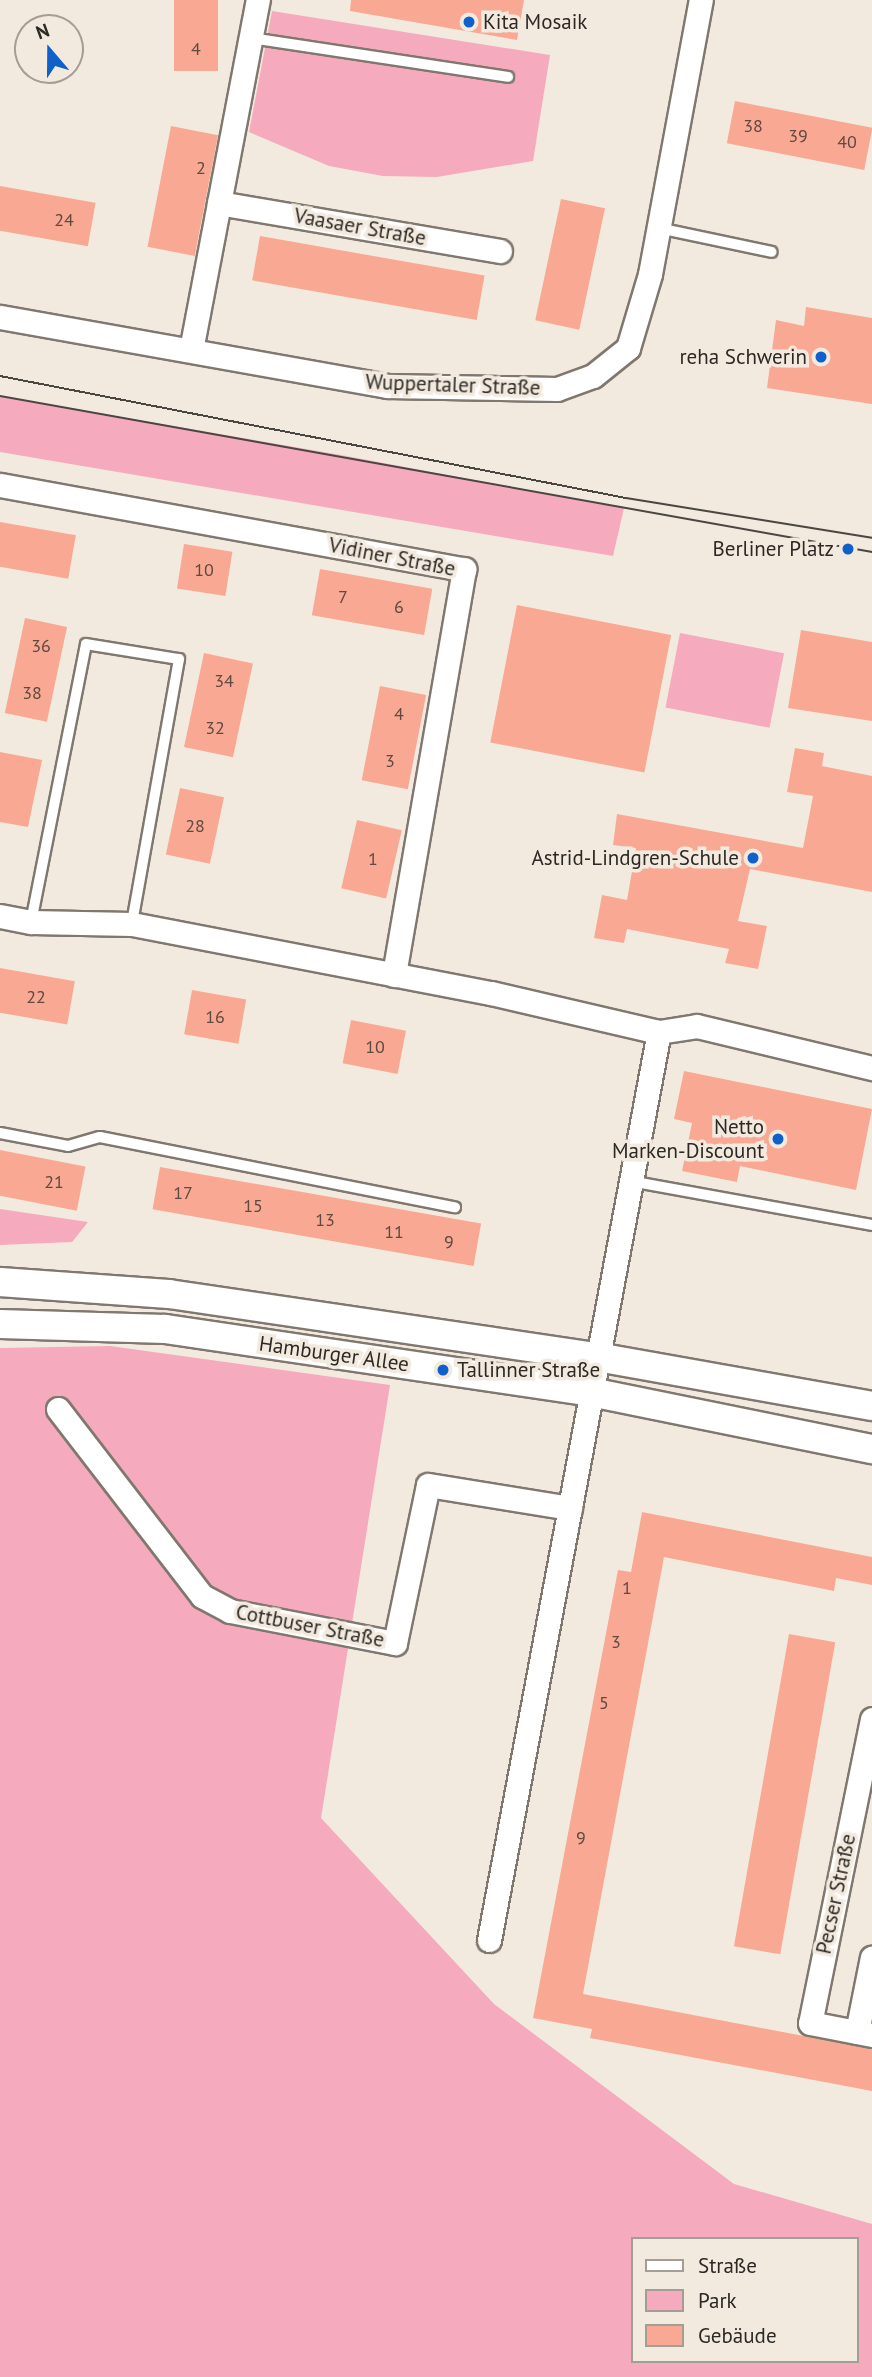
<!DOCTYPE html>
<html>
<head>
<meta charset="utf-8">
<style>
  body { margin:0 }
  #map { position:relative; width:872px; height:2377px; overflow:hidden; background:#f3eadf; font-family:"PT Sans",sans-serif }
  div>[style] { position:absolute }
  .green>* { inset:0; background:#f5aabe; transform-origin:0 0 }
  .building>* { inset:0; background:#f9a993; transform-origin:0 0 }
  .roads { filter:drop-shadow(2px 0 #80786f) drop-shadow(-2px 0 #80786f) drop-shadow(0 2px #80786f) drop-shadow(0 -2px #80786f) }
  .service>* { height:10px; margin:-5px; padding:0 5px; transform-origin:5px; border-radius:5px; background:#fff }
  .minor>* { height:23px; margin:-11.5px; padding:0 11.5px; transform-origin:11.5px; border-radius:11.5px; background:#fff }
  .tertiary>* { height:28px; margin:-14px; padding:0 14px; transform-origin:14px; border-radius:14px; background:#fff }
  .tram>* { height:2px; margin:-1px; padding:0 1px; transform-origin:1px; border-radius:1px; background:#4a4641 }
  .dots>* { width:19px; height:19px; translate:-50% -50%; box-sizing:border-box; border:4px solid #f3eadf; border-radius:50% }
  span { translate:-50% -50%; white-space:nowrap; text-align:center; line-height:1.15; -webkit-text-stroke:7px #f3eadf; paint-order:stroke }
  .number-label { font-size:18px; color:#5f4940 }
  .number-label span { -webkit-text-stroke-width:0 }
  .poi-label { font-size:21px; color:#2c2925 }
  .left { translate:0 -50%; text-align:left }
  .right { translate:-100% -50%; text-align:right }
  .street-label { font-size:21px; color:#2c2925 }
  .legend { position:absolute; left:631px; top:2237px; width:228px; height:126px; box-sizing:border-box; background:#f3eadf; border:2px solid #a39d95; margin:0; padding:9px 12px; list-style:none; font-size:21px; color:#2c2925 }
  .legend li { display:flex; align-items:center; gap:14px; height:35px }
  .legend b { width:35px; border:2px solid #a39d95 }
  .north { position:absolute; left:14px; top:14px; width:70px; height:70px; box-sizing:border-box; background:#f3eadf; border:2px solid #a39d95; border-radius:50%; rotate:340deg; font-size:19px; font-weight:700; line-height:28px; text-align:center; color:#2c2925 }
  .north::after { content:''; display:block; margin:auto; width:24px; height:32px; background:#0f60ca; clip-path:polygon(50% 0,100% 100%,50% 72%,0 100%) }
</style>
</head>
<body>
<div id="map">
  <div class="green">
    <div style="clip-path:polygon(272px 11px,550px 55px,533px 161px,437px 177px,383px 176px,329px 166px,249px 132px)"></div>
    <div style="clip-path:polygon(0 396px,341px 455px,624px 508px,613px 556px,0 452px)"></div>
    <div style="left:680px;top:633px;width:106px;height:76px;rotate:11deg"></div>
    <div style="clip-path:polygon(0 1209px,88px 1222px,72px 1242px,0 1245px)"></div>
    <div style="clip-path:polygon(evenodd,110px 1346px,390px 1385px,321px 1818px,494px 2004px,734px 2184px,872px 2224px,872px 2377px,0 2377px,0 1348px,110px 1346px,632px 2239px,856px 2239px,856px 2361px,632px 2361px,632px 2239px)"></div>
  </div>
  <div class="building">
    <div style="left:174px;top:0;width:44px;height:71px"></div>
    <div style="clip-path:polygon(351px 0,524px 0,517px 40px,350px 11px)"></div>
    <div style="left:735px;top:101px;width:140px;height:43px;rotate:11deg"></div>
    <div style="left:171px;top:126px;width:48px;height:123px;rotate:11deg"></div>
    <div style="left:0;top:186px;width:97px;height:44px;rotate:10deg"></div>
    <div style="left:561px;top:199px;width:45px;height:124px;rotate:12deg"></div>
    <div style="left:260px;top:236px;width:228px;height:45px;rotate:10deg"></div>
    <div style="clip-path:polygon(806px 307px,872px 318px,872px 404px,767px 388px,776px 320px,804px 326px)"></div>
    <div style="left:0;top:522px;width:77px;height:44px;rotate:10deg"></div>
    <div style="left:184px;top:544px;width:49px;height:45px;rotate:9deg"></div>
    <div style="left:320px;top:569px;width:114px;height:47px;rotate:10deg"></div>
    <div style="left:517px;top:605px;width:157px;height:140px;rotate:11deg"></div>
    <div style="left:25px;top:618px;width:43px;height:97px;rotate:12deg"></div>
    <div style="clip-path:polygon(801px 630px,872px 642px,872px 721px,788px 708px)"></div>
    <div style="left:204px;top:653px;width:50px;height:96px;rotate:12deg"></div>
    <div style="left:380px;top:686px;width:47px;height:96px;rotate:11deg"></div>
    <div style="clip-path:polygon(795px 748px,824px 753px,822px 766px,872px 776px,872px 892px,750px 869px,738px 921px,767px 926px,758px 969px,725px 963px,729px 949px,627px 929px,624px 943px,594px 938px,602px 895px,627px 900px,636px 848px,613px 845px,617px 814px,803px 848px,813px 796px,787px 792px)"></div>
    <div style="clip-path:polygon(0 752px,42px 760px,28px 827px,0 822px)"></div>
    <div style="left:180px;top:788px;width:45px;height:68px;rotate:12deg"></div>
    <div style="left:357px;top:820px;width:46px;height:70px;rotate:13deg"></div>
    <div style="left:0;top:968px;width:76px;height:44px;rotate:10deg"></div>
    <div style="left:192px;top:990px;width:55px;height:45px;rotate:10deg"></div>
    <div style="left:351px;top:1020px;width:56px;height:44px;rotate:11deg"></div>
    <div style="clip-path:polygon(684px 1071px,872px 1109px,856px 1190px,740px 1166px,737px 1182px,682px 1171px,692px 1123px,674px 1119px)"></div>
    <div style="left:0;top:1150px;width:87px;height:45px;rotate:11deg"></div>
    <div style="left:160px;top:1167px;width:326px;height:43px;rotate:10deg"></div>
    <div style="clip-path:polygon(642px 1512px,872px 1557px,872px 1585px,836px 1578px,834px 1591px,664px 1557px,583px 1994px,872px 2049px,872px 2091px,590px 2038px,592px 2029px,533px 2018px,618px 1570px,631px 1572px)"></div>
    <div style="left:789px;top:1634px;width:47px;height:317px;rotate:10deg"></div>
  </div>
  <div class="roads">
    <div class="service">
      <div style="left:251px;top:38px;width:260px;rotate:8.6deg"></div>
      <div style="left:658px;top:228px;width:116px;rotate:11.9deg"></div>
      <div style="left:31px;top:922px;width:283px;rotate:-78.8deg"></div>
      <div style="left:86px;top:644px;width:94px;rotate:9.2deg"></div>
      <div style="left:179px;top:659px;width:269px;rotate:100.1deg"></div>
      <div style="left:0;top:1133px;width:69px;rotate:10.8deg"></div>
      <div style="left:68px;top:1146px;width:33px;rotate:-16deg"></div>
      <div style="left:100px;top:1137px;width:362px;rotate:11.2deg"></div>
      <div style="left:630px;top:1181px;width:246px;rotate:10.3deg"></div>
    </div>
    <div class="minor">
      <div style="left:219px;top:203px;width:285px;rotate:9.7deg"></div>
      <div style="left:0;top:317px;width:393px;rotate:10.1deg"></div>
      <div style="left:387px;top:386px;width:170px;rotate:1deg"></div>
      <div style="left:557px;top:389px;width:38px;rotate:-20deg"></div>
      <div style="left:593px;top:376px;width:45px;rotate:-38.7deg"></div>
      <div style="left:628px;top:348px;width:77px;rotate:-73.4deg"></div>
      <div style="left:650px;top:274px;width:279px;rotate:-79.5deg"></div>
      <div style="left:191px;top:350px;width:356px;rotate:-79.2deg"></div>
      <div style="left:0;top:485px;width:472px;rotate:10.3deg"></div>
      <div style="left:464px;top:569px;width:412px;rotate:99.8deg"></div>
      <div style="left:0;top:916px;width:32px;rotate:11deg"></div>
      <div style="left:31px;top:922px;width:101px;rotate:1.1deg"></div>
      <div style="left:132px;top:924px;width:366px;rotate:10.9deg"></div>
      <div style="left:491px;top:993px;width:172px;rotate:13.1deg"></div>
      <div style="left:659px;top:1032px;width:38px;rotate:-9deg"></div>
      <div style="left:697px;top:1026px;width:180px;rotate:13.5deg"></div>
      <div style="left:58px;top:1409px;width:236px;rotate:52.4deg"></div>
      <div style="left:202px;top:1596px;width:32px;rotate:28deg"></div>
      <div style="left:230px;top:1611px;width:168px;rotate:11deg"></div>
      <div style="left:395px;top:1643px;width:161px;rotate:-78.2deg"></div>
      <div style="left:428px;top:1485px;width:144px;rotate:9.2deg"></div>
      <div style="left:872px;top:1719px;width:310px;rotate:101.5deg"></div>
      <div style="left:810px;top:2023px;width:63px;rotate:11deg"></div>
      <div style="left:489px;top:1940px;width:924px;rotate:-79.4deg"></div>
      <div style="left:857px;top:2032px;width:76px;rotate:-78.7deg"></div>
    </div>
    <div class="tertiary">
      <div style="left:0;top:1282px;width:169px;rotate:4.1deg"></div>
      <div style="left:169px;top:1294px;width:433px;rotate:8.4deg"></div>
      <div style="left:597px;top:1357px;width:279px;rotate:10.1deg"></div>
      <div style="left:0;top:1324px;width:165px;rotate:1.7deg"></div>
      <div style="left:165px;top:1329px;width:431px;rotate:8.4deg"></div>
      <div style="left:591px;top:1392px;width:287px;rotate:11.5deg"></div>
    </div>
  </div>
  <div class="tram">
    <div style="left:0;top:376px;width:638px;rotate:11.03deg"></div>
    <div style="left:626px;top:498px;width:249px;rotate:9.2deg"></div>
    <div style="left:0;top:396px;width:886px;rotate:10.14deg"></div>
  </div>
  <div class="dots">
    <div style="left:469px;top:22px;background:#0f60ca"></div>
    <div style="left:821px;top:357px;background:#0f60ca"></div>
    <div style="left:848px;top:549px;background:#0f60ca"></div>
    <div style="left:753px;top:858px;background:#0f60ca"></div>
    <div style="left:778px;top:1139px;background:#0f60ca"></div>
    <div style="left:443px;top:1370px;background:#0f60ca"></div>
  </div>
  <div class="number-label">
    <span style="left:196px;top:49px">4</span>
    <span style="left:753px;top:126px">38</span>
    <span style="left:798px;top:136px">39</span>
    <span style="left:847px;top:142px">40</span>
    <span style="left:201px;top:168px">2</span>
    <span style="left:64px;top:220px">24</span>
    <span style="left:204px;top:570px">10</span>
    <span style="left:343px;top:597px">7</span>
    <span style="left:399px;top:607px">6</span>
    <span style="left:41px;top:646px">36</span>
    <span style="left:224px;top:681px">34</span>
    <span style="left:32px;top:693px">38</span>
    <span style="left:399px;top:714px">4</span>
    <span style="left:215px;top:728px">32</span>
    <span style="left:390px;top:761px">3</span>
    <span style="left:195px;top:826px">28</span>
    <span style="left:373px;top:859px">1</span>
    <span style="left:36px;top:997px">22</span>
    <span style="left:215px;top:1017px">16</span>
    <span style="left:375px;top:1047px">10</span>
    <span style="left:54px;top:1182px">21</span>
    <span style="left:183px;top:1193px">17</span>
    <span style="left:253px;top:1206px">15</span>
    <span style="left:325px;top:1220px">13</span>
    <span style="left:394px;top:1232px">11</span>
    <span style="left:449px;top:1242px">9</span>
    <span style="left:627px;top:1588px">1</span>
    <span style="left:616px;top:1642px">3</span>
    <span style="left:604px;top:1703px">5</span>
    <span style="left:581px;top:1838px">9</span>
  </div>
  <div class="poi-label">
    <span class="left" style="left:483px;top:22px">Kita Mosaik</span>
    <span class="right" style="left:807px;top:357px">reha Schwerin</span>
    <span class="right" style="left:834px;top:549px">Berliner Platz</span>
    <span class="right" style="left:739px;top:858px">Astrid-Lindgren-Schule</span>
    <span class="right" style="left:764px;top:1139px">Netto<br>Marken-Discount</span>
    <span class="left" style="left:457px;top:1370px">Tallinner Straße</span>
  </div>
  <div class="street-label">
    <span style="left:360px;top:227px;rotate:10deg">Vaasaer Straße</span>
    <span style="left:453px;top:385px;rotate:2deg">Wuppertaler Straße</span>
    <span style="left:392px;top:557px;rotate:11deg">Vidiner Straße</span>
    <span style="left:334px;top:1354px;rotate:8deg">Hamburger Allee</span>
    <span style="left:310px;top:1626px;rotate:11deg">Cottbuser Straße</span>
    <span style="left:836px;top:1894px;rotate:-78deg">Pecser Straße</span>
  </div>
  <ul class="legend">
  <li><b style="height:9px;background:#fff"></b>Straße</li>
  <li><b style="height:19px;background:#f5aabe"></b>Park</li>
  <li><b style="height:19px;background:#f9a993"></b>Gebäude</li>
  </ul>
  <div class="north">N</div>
</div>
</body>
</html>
